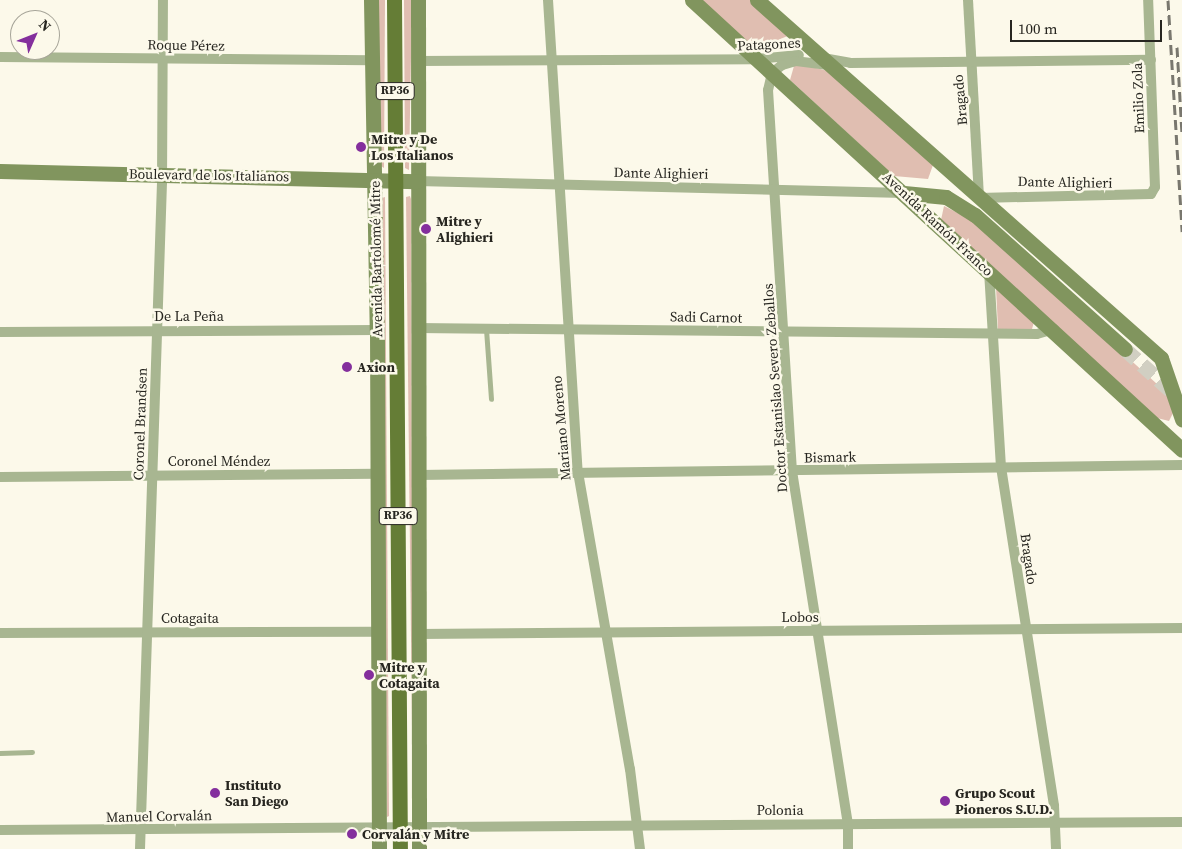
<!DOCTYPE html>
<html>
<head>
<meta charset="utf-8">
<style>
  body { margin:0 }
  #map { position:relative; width:1182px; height:849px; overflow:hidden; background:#fcf9ea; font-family:"Source Serif 4",serif }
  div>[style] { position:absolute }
  .green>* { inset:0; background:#e0beb1 }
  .secondary-tunnel>* { height:15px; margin-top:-7.5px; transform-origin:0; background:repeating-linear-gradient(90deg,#d1cfc2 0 15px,transparent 0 23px) }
  .lane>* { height:5px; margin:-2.5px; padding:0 2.5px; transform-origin:2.5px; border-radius:2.5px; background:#a8b691 }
  .street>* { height:10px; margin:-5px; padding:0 5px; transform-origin:5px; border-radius:5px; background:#a8b691 }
  .secondary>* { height:15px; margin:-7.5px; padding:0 7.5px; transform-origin:7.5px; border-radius:7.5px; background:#81955e }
  .primary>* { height:15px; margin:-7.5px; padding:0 7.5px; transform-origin:7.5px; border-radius:7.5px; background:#657d36 }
  .rail>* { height:3px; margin-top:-1.5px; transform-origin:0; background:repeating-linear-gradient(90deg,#79776e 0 10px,transparent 0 15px) }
  .dots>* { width:14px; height:14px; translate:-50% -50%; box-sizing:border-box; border:2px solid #fcf9ea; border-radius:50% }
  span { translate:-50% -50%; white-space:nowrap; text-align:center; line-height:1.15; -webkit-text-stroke:5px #fcf9ea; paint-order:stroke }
  .shield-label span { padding:1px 4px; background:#fcf9ea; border:1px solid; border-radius:4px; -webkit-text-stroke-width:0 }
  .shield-label { font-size:12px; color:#272620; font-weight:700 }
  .street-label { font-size:14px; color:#272620 }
  .poi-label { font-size:14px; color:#272620; font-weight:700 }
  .left { translate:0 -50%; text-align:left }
  .north { position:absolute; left:10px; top:10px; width:50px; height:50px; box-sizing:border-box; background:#fcf9ea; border:1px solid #a7a599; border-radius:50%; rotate:46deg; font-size:14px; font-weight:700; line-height:20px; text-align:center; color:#272620 }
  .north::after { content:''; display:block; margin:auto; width:18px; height:22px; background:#842f9d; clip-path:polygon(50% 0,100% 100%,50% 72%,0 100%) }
  .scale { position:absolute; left:1010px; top:20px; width:152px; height:22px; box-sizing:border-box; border:2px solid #272620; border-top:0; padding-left:6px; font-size:15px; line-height:18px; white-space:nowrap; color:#272620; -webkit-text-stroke:4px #fcf9ea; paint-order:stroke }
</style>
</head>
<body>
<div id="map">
  <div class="green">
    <div style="clip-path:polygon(377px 0,385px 0,384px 168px,381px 166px)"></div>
    <div style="clip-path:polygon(404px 0,412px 0,409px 170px,405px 168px)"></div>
    <div style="clip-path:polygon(699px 0,751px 0,790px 35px,756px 49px)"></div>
    <div style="clip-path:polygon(800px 64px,828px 71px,933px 165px,928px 179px,894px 176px,790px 80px,794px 66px)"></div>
    <div style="clip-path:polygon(410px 196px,411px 199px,413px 816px,406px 197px)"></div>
    <div style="clip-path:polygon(385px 197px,389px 816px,387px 817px,382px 198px)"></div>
    <div style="clip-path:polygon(944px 206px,982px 225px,1168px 394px,1173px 413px,1169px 421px,1157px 418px,941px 220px)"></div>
    <div style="clip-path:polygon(996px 287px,1034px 322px,1032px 329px,998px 329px)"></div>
  </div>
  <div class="secondary-tunnel">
    <div style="left:1125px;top:349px;width:69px;rotate:42deg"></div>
  </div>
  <div class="lane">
    <div style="left:486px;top:329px;width:70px;rotate:85.9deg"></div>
    <div style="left:0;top:753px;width:32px;rotate:-2deg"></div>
  </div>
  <div class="street">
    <div style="left:548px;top:0;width:473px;rotate:86.4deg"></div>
    <div style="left:578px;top:472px;width:302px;rotate:80.1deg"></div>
    <div style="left:630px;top:769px;width:81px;rotate:82.9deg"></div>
    <div style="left:968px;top:0;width:198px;rotate:86.8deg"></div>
    <div style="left:979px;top:198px;width:172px;rotate:-1.3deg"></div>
    <div style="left:1151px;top:194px;width:8px;rotate:-60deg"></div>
    <div style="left:1155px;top:187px;width:187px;rotate:-92.1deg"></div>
    <div style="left:0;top:57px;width:372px;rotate:0.5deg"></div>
    <div style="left:823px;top:58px;width:27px;rotate:10deg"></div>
    <div style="left:850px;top:63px;width:301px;rotate:-0.6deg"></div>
    <div style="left:418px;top:61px;width:339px;rotate:-0.3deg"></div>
    <div style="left:757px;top:59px;width:42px;rotate:-5.4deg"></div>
    <div style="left:828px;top:65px;width:32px;rotate:-173deg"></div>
    <div style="left:796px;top:61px;width:15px;rotate:164deg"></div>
    <div style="left:782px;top:65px;width:13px;rotate:141deg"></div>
    <div style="left:772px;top:73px;width:17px;rotate:103deg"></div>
    <div style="left:768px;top:90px;width:382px;rotate:86.4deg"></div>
    <div style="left:792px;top:471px;width:356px;rotate:81deg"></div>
    <div style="left:848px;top:823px;width:26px;rotate:90deg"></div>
    <div style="left:417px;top:181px;width:487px;rotate:1.4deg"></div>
    <div style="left:989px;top:271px;width:196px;rotate:86.5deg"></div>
    <div style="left:1001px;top:467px;width:343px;rotate:81.1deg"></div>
    <div style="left:1054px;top:806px;width:43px;rotate:87.3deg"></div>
    <div style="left:417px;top:328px;width:620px;rotate:0.55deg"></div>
    <div style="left:1037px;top:334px;width:18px;rotate:-16deg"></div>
    <div style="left:0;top:332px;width:377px;rotate:-0.3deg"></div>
    <div style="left:419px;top:475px;width:763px;rotate:-0.75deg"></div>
    <div style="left:0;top:477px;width:378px;rotate:-0.5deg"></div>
    <div style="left:0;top:633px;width:379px;rotate:-0.2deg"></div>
    <div style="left:419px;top:634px;width:763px;rotate:-0.45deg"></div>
    <div style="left:0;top:830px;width:1182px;rotate:-0.39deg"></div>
    <div style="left:140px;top:849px;width:667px;rotate:-88.11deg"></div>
    <div style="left:162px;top:182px;width:182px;rotate:-89.7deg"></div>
  </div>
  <div class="secondary">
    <div style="left:371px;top:0;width:330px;rotate:89deg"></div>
    <div style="left:377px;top:330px;width:519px;rotate:89.78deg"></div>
    <div style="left:418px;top:0;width:849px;rotate:89.93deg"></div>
    <div style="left:692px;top:0;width:665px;rotate:42.56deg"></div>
    <div style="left:757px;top:0;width:540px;rotate:41.55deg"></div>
    <div style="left:1161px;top:358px;width:65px;rotate:71deg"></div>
    <div style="left:0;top:171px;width:417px;rotate:1.4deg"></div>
    <div style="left:904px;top:193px;width:42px;rotate:5.4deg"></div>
    <div style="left:946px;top:197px;width:34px;rotate:32deg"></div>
    <div style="left:975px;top:215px;width:201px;rotate:41.8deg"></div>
  </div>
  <div class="primary">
    <div style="left:394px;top:0;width:849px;rotate:89.6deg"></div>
  </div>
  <div class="rail">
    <div style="left:1168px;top:0;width:232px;rotate:86.5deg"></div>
    <div style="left:1177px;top:47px;width:86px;rotate:86.7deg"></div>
  </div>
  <div class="dots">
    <div style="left:361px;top:147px;background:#842f9d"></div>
    <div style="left:426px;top:229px;background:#842f9d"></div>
    <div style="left:347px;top:367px;background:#842f9d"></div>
    <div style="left:369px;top:675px;background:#842f9d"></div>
    <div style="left:215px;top:793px;background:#842f9d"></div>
    <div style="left:945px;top:801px;background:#842f9d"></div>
    <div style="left:352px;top:834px;background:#842f9d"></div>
  </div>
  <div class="shield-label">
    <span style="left:395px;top:91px">RP36</span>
    <span style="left:398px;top:516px">RP36</span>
  </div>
  <div class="street-label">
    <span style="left:769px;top:44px;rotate:-3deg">Patagones</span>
    <span style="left:186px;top:45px;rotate:1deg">Roque Pérez</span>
    <span style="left:1138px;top:98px;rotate:-92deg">Emilio Zola</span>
    <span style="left:960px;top:100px;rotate:-95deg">Bragado</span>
    <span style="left:661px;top:173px;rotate:1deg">Dante Alighieri</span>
    <span style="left:209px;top:175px;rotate:1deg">Boulevard de los Italianos</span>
    <span style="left:1065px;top:182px;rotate:1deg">Dante Alighieri</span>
    <span style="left:938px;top:224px;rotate:43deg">Avenida Ramón Franco</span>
    <span style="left:376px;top:259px;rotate:-91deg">Avenida Bartolomé Mitre</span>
    <span style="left:189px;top:316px">De La Peña</span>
    <span style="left:706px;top:317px;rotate:1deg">Sadi Carnot</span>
    <span style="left:775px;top:388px;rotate:-94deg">Doctor Estanislao Severo Zeballos</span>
    <span style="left:140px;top:424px;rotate:-88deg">Coronel Brandsen</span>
    <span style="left:561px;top:428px;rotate:-95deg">Mariano Moreno</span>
    <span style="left:830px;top:457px;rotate:-1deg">Bismark</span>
    <span style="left:219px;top:461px">Coronel Méndez</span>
    <span style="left:1029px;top:559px;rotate:82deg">Bragado</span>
    <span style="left:800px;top:617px">Lobos</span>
    <span style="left:190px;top:618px">Cotagaita</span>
    <span style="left:780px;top:810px">Polonia</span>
    <span style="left:159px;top:816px;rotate:-1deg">Manuel Corvalán</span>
  </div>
  <div class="poi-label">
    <span class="left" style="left:371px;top:147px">Mitre y De<br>Los Italianos</span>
    <span class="left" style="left:436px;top:229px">Mitre y<br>Alighieri</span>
    <span class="left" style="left:357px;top:367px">Axion</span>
    <span class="left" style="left:379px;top:675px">Mitre y<br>Cotagaita</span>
    <span class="left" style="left:225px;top:793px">Instituto<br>San Diego</span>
    <span class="left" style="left:955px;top:801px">Grupo Scout<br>Pioneros S.U.D.</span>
    <span class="left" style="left:362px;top:834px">Corvalán y Mitre</span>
  </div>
  <div class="north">N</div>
  <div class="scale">100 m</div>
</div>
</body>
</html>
